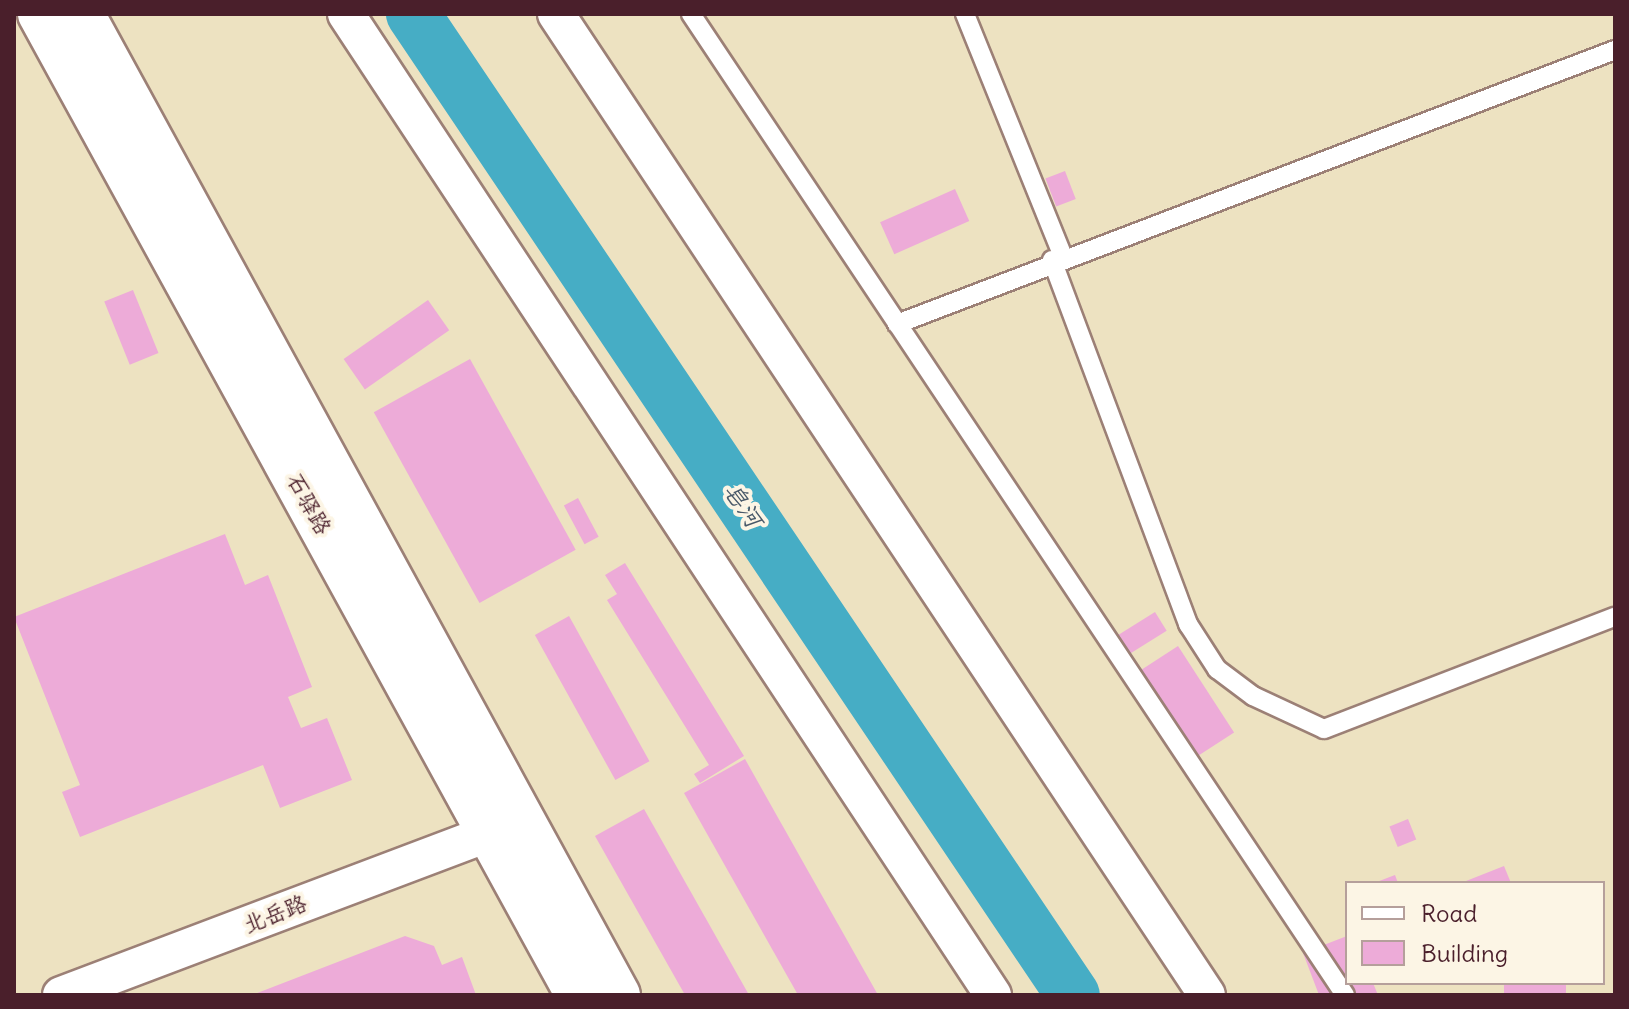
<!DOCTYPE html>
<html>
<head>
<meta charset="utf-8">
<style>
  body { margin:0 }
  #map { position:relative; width:1629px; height:1009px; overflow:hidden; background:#ede2c1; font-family:Delius,"LXGW WenKai TC",sans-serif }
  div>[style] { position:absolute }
  .river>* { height:54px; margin:-27px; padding:0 27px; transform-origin:27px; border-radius:27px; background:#46adc5 }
  .building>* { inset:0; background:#edabd8; transform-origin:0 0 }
  .roads { filter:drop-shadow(2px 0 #9c8076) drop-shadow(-2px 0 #9c8076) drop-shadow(0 2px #9c8076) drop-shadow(0 -2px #9c8076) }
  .service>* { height:18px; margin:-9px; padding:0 9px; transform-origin:9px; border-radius:9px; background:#fff }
  .minor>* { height:36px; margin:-18px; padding:0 18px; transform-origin:18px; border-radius:18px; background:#fff }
  .tertiary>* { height:44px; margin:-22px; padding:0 22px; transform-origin:22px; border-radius:22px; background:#fff }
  span { translate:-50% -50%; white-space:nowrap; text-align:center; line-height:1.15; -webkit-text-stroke:8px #fcf5e5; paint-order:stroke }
  .street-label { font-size:22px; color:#4a1f2b }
  .water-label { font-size:24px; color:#485869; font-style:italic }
  .frame { position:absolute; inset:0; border:16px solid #4a1f2b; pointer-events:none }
  .legend { position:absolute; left:1345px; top:881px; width:260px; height:104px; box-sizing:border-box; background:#fcf5e5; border:2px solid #b59f9b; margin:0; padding:10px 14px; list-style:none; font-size:24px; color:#4a1f2b }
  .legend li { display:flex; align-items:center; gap:16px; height:40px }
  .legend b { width:40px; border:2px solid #b59f9b }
</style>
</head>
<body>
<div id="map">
  <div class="river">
    <div style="left:413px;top:14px;width:1182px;rotate:56.07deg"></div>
  </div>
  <div class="building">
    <div style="left:1065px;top:171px;width:30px;height:21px;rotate:69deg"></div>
    <div style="left:955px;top:189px;width:35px;height:82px;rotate:66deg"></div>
    <div style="left:133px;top:290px;width:68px;height:31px;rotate:68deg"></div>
    <div style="left:428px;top:300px;width:37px;height:103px;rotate:55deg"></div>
    <div style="left:470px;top:359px;width:218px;height:110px;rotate:61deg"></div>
    <div style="left:578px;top:498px;width:44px;height:16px;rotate:62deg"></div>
    <div style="clip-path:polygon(225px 534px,245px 585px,268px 575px,312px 687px,288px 697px,301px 728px,327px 718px,352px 780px,280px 808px,263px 765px,80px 837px,62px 792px,80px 785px,14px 617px)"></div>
    <div style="clip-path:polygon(625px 563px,744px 756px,700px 783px,694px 774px,709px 765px,607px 600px,617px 594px,605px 575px)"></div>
    <div style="left:1155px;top:612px;width:22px;height:58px;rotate:58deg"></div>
    <div style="left:569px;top:616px;width:166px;height:39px;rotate:61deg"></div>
    <div style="left:1178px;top:646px;width:103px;height:61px;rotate:57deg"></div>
    <div style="clip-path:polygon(745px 759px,878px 995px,798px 995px,684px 793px)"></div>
    <div style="clip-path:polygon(644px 809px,749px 995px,685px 995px,595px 836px)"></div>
    <div style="left:1408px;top:819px;width:22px;height:20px;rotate:68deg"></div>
    <div style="clip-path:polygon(1504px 866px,1511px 883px,1461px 883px)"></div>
    <div style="clip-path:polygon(1395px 875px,1398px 883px,1374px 883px)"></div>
    <div style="clip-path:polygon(405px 936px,434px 946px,442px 965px,462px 957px,476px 995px,252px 995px)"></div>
    <div style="clip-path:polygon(1347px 936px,1347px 983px,1373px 983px,1378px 995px,1319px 995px,1303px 953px)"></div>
    <div style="left:1504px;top:983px;width:62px;height:13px"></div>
  </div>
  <div class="roads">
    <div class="service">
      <div style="left:691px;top:14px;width:1179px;rotate:56.31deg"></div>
      <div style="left:965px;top:14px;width:262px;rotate:68deg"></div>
      <div style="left:1052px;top:260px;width:389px;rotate:69.5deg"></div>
      <div style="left:1188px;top:624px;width:54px;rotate:57.2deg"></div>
      <div style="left:1217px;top:669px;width:45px;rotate:36.9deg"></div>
      <div style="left:1253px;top:696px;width:78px;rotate:24.9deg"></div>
      <div style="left:1324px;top:729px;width:312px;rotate:-21.1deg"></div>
      <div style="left:897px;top:324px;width:769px;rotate:-20.89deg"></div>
    </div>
    <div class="minor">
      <div style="left:346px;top:14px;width:1175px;rotate:56.59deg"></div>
      <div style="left:556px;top:14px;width:1177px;rotate:56.43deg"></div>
      <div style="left:61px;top:995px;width:458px;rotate:-20.7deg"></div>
    </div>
    <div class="tertiary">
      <div style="left:40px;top:14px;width:1119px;rotate:61.26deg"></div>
      <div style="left:82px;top:14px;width:1118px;rotate:61.35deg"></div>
    </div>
  </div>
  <div class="street-label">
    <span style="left:309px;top:504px;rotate:61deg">石驿路</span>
    <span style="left:275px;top:914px;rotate:-21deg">北岳路</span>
  </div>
  <div class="water-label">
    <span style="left:743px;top:505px;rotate:56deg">皂河</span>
  </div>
  <div class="frame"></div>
  <ul class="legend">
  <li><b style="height:10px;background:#fff"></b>Road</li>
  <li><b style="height:22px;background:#edabd8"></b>Building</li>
  </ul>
</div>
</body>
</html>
